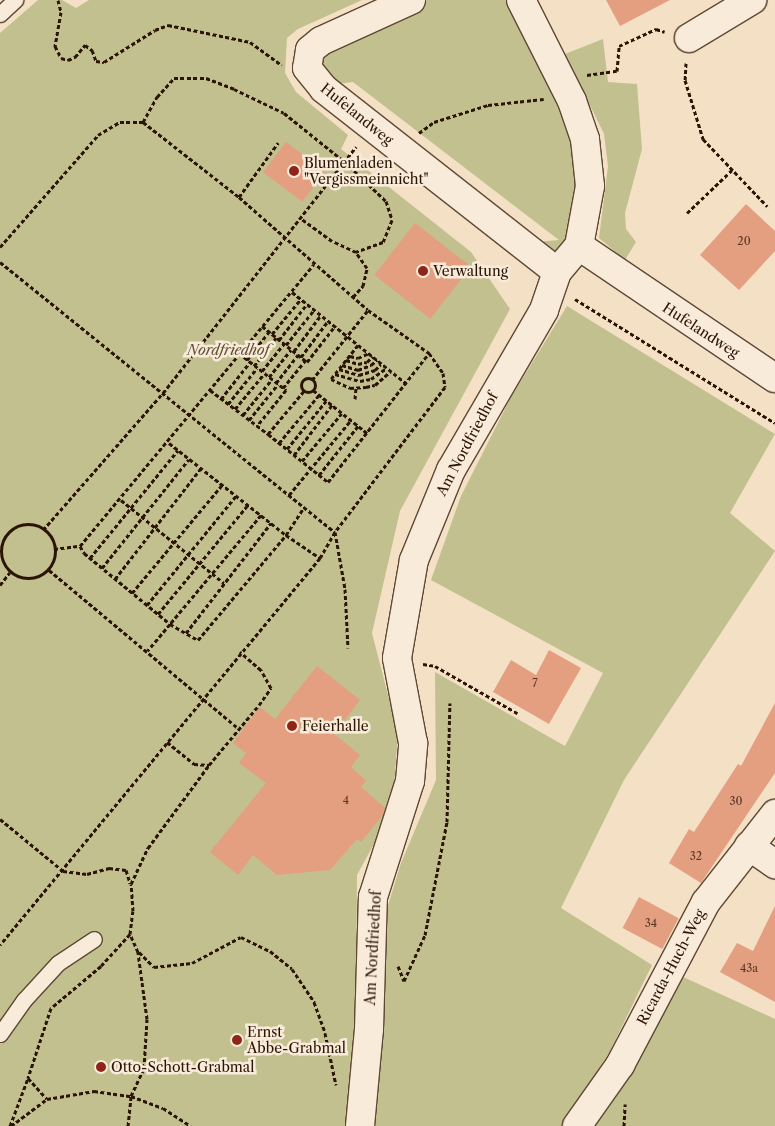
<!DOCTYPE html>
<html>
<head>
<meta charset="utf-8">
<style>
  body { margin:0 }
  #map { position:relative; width:775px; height:1126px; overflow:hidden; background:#f4e0c4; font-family:"Libre Caslon Text",serif }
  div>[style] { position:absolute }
  .green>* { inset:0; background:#c2c08f }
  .building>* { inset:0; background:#e49e80; transform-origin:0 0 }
  .path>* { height:3px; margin-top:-1.5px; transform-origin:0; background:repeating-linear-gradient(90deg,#2c1404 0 4px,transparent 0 6.5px) }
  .path>.ring { margin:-1.5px; padding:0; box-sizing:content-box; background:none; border:3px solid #2c1404; border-radius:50% }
  .roads { filter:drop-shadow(1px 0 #5e4734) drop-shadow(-1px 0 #5e4734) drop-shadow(0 1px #5e4734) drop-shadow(0 -1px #5e4734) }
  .lane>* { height:15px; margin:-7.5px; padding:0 7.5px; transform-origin:7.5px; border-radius:7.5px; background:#f8ebd9 }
  .street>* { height:28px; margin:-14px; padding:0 14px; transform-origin:14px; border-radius:14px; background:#f8ebd9 }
  .dots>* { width:14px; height:14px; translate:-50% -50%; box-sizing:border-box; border:2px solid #f8ebd9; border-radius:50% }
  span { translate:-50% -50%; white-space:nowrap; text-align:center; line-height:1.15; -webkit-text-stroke:5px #f8ebd9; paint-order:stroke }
  .number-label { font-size:11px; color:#5a3623 }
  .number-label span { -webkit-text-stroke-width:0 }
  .street-label { font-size:14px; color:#2c1404 }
  .poi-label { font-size:14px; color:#2c1404 }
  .left { translate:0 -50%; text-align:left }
  .park-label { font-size:14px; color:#605035; font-style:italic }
</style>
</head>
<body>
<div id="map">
  <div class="green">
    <div style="clip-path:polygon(38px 0,62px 0,76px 8px,89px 0,362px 0,298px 29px,287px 38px,285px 73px,296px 92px,348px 135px,341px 149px,471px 252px,510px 309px,400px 511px,372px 633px,398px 734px,392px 811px,357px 875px,356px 1033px,347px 1126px,0 1126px,0 33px)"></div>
    <div style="clip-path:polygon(427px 0,508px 0,568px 114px,576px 165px,574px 220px,569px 243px,557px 252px,536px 242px,559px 240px,353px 82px,328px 85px,319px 69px,322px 51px)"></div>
    <div style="clip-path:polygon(603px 39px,608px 82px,637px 84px,642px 149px,625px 213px,626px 229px,636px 242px,625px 260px,599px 238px,608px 166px,604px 134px,565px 54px)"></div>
    <div style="clip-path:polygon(567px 306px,775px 434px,730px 513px,775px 551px,624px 780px,561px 908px,652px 965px,609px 1053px,562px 1126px,372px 1126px,386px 912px,401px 863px,436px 780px,435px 672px,565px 746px,603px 673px,431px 580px,461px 496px,511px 397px)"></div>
    <div style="clip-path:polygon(681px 976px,775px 1019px,775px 1126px,589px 1126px)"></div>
  </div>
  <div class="building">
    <div style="clip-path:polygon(606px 0,670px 0,620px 26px)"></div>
    <div style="left:286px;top:142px;width:49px;height:38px;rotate:37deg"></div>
    <div style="clip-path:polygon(746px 204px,775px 231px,775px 251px,739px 290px,700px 255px)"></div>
    <div style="left:415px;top:223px;width:71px;height:66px;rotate:38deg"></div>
    <div style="clip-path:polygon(549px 650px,581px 668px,549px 724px,493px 692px,511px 660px,536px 675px)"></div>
    <div style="clip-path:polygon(317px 666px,360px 700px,334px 734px,360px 755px,351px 767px,366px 781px,361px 787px,385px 808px,383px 815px,361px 842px,357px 839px,330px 870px,277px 875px,253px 855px,238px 875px,210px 852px,266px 783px,239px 763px,246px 753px,233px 743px,260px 707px,275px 719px)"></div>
    <div style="clip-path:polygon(775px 703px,775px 773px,701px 883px,669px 863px,689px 829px,694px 832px,738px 764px,741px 766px)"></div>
    <div style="left:639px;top:897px;width:45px;height:35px;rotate:28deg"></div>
    <div style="clip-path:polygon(775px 906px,775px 1002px,720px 972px,737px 943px,753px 951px)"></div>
  </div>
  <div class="path">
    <div style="left:58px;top:0;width:12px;rotate:76deg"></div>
    <div style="left:61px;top:12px;width:35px;rotate:100deg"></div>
    <div style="left:55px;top:46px;width:13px;rotate:63deg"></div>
    <div style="left:61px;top:58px;width:7px;rotate:16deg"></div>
    <div style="left:68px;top:60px;width:8px;rotate:-23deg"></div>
    <div style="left:75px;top:57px;width:16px;rotate:-50deg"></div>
    <div style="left:85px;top:45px;width:9px;rotate:36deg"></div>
    <div style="left:92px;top:50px;width:12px;rotate:70deg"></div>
    <div style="left:96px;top:61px;width:8px;rotate:7deg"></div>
    <div style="left:104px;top:62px;width:60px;rotate:-32.1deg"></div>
    <div style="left:155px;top:30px;width:14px;rotate:-21deg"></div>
    <div style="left:168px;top:25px;width:84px;rotate:11.7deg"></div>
    <div style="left:250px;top:42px;width:39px;rotate:36deg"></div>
    <div style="left:686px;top:63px;width:17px;rotate:93deg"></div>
    <div style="left:685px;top:80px;width:62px;rotate:73deg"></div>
    <div style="left:703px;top:139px;width:93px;rotate:46.3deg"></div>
    <div style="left:587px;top:75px;width:30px;rotate:-8deg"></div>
    <div style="left:617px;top:71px;width:25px;rotate:-85deg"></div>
    <div style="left:619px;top:46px;width:41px;rotate:-24.7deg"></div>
    <div style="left:656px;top:29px;width:9px;rotate:18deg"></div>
    <div style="left:143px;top:122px;width:29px;rotate:-61deg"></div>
    <div style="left:157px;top:97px;width:25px;rotate:-48deg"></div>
    <div style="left:174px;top:78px;width:32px"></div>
    <div style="left:206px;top:78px;width:30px;rotate:21deg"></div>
    <div style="left:234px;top:89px;width:55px;rotate:25.6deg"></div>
    <div style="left:284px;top:113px;width:78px;rotate:38.8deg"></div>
    <div style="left:345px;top:162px;width:57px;rotate:43.6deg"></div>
    <div style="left:386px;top:201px;width:20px;rotate:72deg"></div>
    <div style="left:392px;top:220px;width:24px;rotate:112deg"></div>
    <div style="left:383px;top:242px;width:29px;rotate:160deg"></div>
    <div style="left:356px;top:252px;width:26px;rotate:-155deg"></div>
    <div style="left:332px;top:241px;width:39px;rotate:-144deg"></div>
    <div style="left:419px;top:133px;width:19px;rotate:-36deg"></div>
    <div style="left:434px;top:122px;width:57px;rotate:-17.5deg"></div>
    <div style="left:488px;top:105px;width:56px;rotate:-6.1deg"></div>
    <div style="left:239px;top:197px;width:67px;rotate:-54.2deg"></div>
    <div style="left:687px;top:213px;width:62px;rotate:-43.7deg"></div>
    <div style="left:0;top:247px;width:149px;rotate:-48.8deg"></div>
    <div style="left:98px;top:135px;width:26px;rotate:-31deg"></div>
    <div style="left:120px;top:122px;width:23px"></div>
    <div style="left:143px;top:122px;width:122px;rotate:38deg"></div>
    <div style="left:239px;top:197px;width:171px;rotate:41.2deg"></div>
    <div style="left:368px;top:310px;width:75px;rotate:35.2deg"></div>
    <div style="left:429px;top:353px;width:24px;rotate:55deg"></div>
    <div style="left:443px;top:373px;width:14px;rotate:82deg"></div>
    <div style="left:445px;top:387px;width:182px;rotate:127.2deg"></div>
    <div style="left:335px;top:532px;width:30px;rotate:120deg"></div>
    <div style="left:320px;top:558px;width:502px;rotate:129.59deg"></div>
    <div style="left:0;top:262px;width:430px;rotate:38.9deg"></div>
    <div style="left:335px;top:532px;width:58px;rotate:80deg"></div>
    <div style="left:345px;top:589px;width:59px;rotate:87.1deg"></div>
    <div style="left:292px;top:292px;width:147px;rotate:38.7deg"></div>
    <div style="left:353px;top:297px;width:15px;rotate:-48deg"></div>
    <div style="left:363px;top:286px;width:18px;rotate:-77deg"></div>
    <div style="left:367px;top:268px;width:19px;rotate:-125deg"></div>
    <div style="left:575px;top:299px;width:235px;rotate:31.8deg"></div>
    <div style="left:262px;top:326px;width:58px;rotate:38.7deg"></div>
    <div style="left:307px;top:362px;width:46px;rotate:-52.1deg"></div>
    <div style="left:272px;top:334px;width:45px;rotate:-50.4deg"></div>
    <div style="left:279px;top:340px;width:46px;rotate:-52.1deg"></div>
    <div style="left:286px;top:345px;width:45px;rotate:-51.3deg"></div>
    <div style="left:358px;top:345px;width:43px;rotate:128.5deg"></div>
    <div style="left:331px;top:379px;width:21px;rotate:25deg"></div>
    <div style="left:350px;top:388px;width:16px;rotate:-4deg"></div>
    <div style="left:366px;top:387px;width:9px;rotate:-13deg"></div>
    <div style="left:375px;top:385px;width:21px;rotate:-41deg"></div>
    <div style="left:294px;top:351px;width:45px;rotate:-53.1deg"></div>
    <div style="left:239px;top:353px;width:60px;rotate:38.2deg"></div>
    <div style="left:286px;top:390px;width:46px;rotate:128.9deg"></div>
    <div style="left:350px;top:356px;width:8px;rotate:14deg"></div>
    <div style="left:358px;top:358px;width:12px;rotate:-24deg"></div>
    <div style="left:301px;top:357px;width:45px;rotate:-53.1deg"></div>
    <div style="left:247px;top:360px;width:36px;rotate:-52deg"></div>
    <div style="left:346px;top:360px;width:13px;rotate:18deg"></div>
    <div style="left:358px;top:364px;width:9px;rotate:-13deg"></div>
    <div style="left:367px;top:362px;width:8px;rotate:-45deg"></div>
    <div style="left:342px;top:365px;width:17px;rotate:17deg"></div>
    <div style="left:358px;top:370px;width:14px;rotate:-21deg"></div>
    <div style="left:371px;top:365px;width:8px;rotate:-40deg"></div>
    <div style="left:254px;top:366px;width:36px;rotate:-52deg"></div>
    <div style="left:339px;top:369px;width:21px;rotate:17deg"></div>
    <div style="left:359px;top:375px;width:17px;rotate:-17deg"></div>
    <div style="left:375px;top:370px;width:8px;rotate:-45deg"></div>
    <div style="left:262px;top:371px;width:35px;rotate:-51deg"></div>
    <div style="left:335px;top:374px;width:26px;rotate:16deg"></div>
    <div style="left:360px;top:381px;width:11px;rotate:-10deg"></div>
    <div style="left:371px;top:379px;width:19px;rotate:-35deg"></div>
    <div style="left:269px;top:377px;width:35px;rotate:-51deg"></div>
    <div class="ring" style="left:301px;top:378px;width:11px;height:11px"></div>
    <div style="left:312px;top:380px;width:90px;rotate:-51.3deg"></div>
    <div style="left:276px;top:383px;width:36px;rotate:-52deg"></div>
    <div style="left:283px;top:388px;width:36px;rotate:-51deg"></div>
    <div style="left:210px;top:390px;width:73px;rotate:37.2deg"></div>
    <div style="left:268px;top:434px;width:56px;rotate:-50.1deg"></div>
    <div style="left:313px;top:390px;width:69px;rotate:38.5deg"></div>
    <div style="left:221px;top:399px;width:47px;rotate:-51.9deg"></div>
    <div style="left:355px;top:399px;width:11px;rotate:-85deg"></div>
    <div style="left:228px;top:404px;width:46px;rotate:-51.1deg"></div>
    <div style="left:235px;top:409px;width:45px;rotate:-50.4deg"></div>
    <div style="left:243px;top:415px;width:46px;rotate:-51.1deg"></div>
    <div style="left:249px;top:420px;width:46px;rotate:-51.1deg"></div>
    <div style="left:268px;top:434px;width:77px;rotate:38.7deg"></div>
    <div style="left:328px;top:482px;width:164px;rotate:-51.9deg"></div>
    <div style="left:169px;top:443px;width:149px;rotate:38.2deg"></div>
    <div style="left:286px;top:535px;width:33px;rotate:-57deg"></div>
    <div style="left:279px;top:443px;width:62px;rotate:-50.2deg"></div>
    <div style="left:287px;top:449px;width:62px;rotate:-50.9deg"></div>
    <div style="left:294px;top:455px;width:63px;rotate:-52.8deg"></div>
    <div style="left:302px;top:461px;width:62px;rotate:-50.2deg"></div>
    <div style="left:319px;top:475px;width:63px;rotate:-51.5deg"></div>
    <div style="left:289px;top:495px;width:97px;rotate:-50.4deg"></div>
    <div style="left:121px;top:500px;width:132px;rotate:38.9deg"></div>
    <div style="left:261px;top:515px;width:142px;rotate:129.9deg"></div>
    <div style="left:170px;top:624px;width:32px;rotate:30deg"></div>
    <div style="left:198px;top:640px;width:137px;rotate:-50deg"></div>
    <div style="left:286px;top:535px;width:41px;rotate:34.1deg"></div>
    <div class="ring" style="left:1px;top:524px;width:51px;height:51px"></div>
    <div style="left:43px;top:530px;width:182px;rotate:-48.8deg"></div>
    <div style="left:163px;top:393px;width:313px;rotate:-51.9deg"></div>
    <div style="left:80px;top:546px;width:8px;rotate:60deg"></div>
    <div style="left:84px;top:553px;width:112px;rotate:39.5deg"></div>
    <div style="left:170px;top:624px;width:35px;rotate:130deg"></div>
    <div style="left:54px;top:549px;width:26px;rotate:-7deg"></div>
    <div style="left:80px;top:546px;width:366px;rotate:-50.3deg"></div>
    <div style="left:90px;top:558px;width:139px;rotate:-50.8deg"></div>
    <div style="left:102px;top:568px;width:139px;rotate:-51.4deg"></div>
    <div style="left:49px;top:570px;width:248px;rotate:39.9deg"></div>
    <div style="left:115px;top:579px;width:140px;rotate:-52.2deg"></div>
    <div style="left:0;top:585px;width:16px;rotate:-52deg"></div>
    <div style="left:132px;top:593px;width:141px;rotate:-50.2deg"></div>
    <div style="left:147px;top:605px;width:141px;rotate:-50.8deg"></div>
    <div style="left:158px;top:614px;width:141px;rotate:-50.5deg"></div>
    <div style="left:186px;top:633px;width:139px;rotate:-52.3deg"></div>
    <div style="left:423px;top:664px;width:12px;rotate:9deg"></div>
    <div style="left:435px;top:666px;width:95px;rotate:29.8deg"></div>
    <div style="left:167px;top:742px;width:35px;rotate:39deg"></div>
    <div style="left:194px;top:764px;width:15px;rotate:4deg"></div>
    <div style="left:209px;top:765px;width:78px;rotate:-50.2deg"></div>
    <div style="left:259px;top:705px;width:21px;rotate:-55deg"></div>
    <div style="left:271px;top:688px;width:21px;rotate:-119deg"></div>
    <div style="left:261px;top:670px;width:28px;rotate:-139deg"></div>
    <div style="left:0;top:819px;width:82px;rotate:39.5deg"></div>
    <div style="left:63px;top:871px;width:24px;rotate:7deg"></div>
    <div style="left:87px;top:874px;width:23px;rotate:-15deg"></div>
    <div style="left:109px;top:868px;width:17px;rotate:7deg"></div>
    <div style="left:126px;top:870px;width:14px;rotate:73deg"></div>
    <div style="left:130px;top:934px;width:43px;rotate:132.2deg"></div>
    <div style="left:101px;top:966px;width:65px;rotate:140deg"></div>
    <div style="left:51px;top:1008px;width:74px;rotate:108.2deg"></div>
    <div style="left:28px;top:1078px;width:28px;rotate:48deg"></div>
    <div style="left:47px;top:1099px;width:48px;rotate:-9.7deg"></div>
    <div style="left:94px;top:1091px;width:37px;rotate:8deg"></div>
    <div style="left:131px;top:1096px;width:34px;rotate:21deg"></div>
    <div style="left:163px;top:1108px;width:33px;rotate:33deg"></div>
    <div style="left:139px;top:952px;width:21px;rotate:45deg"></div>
    <div style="left:154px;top:967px;width:38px;rotate:-6deg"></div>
    <div style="left:192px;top:963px;width:55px;rotate:-28deg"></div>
    <div style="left:241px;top:937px;width:32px;rotate:26deg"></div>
    <div style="left:270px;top:951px;width:28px;rotate:39deg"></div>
    <div style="left:292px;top:969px;width:40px;rotate:56deg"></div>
    <div style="left:314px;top:1002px;width:33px;rotate:70deg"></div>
    <div style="left:325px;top:1033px;width:53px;rotate:78.1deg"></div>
    <div style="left:398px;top:966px;width:16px;rotate:68deg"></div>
    <div style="left:404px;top:981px;width:51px;rotate:-65.5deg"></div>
    <div style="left:425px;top:935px;width:115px;rotate:-79deg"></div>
    <div style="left:447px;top:822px;width:119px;rotate:-88.6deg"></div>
    <div style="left:10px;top:1126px;width:51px;rotate:-69.4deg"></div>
    <div style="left:11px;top:1126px;width:45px;rotate:-36.9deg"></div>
    <div style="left:128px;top:1126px;width:30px;rotate:-84deg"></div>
    <div style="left:131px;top:1096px;width:31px;rotate:-65deg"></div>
    <div style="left:144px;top:1068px;width:49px;rotate:-86.5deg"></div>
    <div style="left:147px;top:1019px;width:68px;rotate:-97.7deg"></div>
    <div style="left:138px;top:952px;width:20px;rotate:-114deg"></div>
    <div style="left:130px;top:934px;width:23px;rotate:-83deg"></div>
    <div style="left:133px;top:911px;width:27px;rotate:-94deg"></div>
    <div style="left:131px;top:884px;width:40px;rotate:-65deg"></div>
    <div style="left:148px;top:848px;width:103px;rotate:-53.7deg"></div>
    <div style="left:624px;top:1126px;width:22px;rotate:-87deg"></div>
  </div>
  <div class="roads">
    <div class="lane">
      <div style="left:0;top:14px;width:21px;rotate:-43deg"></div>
      <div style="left:0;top:1034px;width:42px;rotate:-54.8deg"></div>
      <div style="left:24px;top:1000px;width:50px;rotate:-47.4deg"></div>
      <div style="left:58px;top:963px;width:43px;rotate:-33.7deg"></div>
    </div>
    <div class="street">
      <div style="left:411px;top:0;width:99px;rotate:155.5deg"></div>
      <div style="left:321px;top:41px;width:14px;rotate:141deg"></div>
      <div style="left:310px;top:50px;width:18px;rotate:99deg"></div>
      <div style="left:307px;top:68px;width:27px;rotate:51deg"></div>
      <div style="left:324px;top:89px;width:296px;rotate:38.1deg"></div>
      <div style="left:689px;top:38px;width:74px;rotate:-31.1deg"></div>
      <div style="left:579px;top:246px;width:236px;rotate:34deg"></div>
      <div style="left:749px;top:846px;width:32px;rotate:35deg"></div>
      <div style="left:360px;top:1126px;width:97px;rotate:-84.7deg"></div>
      <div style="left:369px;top:1029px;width:132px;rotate:-88.3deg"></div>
      <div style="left:373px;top:897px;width:122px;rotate:-72.3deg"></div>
      <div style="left:410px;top:781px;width:38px;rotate:-85deg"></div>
      <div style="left:413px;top:743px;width:86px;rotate:-100.7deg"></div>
      <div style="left:397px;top:658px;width:99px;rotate:-80.2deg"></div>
      <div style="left:414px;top:560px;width:97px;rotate:-67.7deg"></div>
      <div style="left:451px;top:470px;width:185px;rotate:-59.8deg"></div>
      <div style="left:544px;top:310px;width:40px;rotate:-71.1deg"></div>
      <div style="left:557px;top:272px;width:34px;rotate:-50deg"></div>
      <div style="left:579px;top:246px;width:61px;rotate:-79.6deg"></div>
      <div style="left:590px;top:186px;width:47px;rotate:-96.1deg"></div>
      <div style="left:585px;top:139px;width:40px;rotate:-108.9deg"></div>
      <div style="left:572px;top:101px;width:113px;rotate:-116.8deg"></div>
      <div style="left:577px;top:1126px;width:75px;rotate:-54.8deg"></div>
      <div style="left:620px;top:1065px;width:184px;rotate:-62.2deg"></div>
      <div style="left:706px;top:902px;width:112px;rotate:-51.9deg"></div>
    </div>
  </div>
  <div class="dots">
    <div style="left:294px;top:171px;background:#8f2418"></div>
    <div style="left:423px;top:271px;background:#8f2418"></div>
    <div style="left:292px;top:726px;background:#8f2418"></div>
    <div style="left:237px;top:1040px;background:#8f2418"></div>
    <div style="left:101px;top:1067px;background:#8f2418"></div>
  </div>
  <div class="number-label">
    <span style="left:744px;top:241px">20</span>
    <span style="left:535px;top:683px">7</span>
    <span style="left:346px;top:800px">4</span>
    <span style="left:736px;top:801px">30</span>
    <span style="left:696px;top:856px">32</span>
    <span style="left:651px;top:923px">34</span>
    <span style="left:749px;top:968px">43a</span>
  </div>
  <div class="street-label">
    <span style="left:357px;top:114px;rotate:39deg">Hufelandweg</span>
    <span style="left:701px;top:330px;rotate:33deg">Hufelandweg</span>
    <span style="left:467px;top:444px;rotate:-62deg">Am Nordfriedhof</span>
    <span style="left:373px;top:948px;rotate:-87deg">Am Nordfriedhof</span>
    <span style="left:671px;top:967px;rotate:-62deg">Ricarda-Huch-Weg</span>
  </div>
  <div class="poi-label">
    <span class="left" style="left:304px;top:171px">Blumenladen<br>"Vergissmeinnicht"</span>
    <span class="left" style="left:433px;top:271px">Verwaltung</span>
    <span class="left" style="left:302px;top:726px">Feierhalle</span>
    <span class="left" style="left:247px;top:1040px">Ernst<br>Abbe-Grabmal</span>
    <span class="left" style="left:111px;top:1067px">Otto-Schott-Grabmal</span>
  </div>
  <div class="park-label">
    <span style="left:228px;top:350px">Nordfriedhof</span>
  </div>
</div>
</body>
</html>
